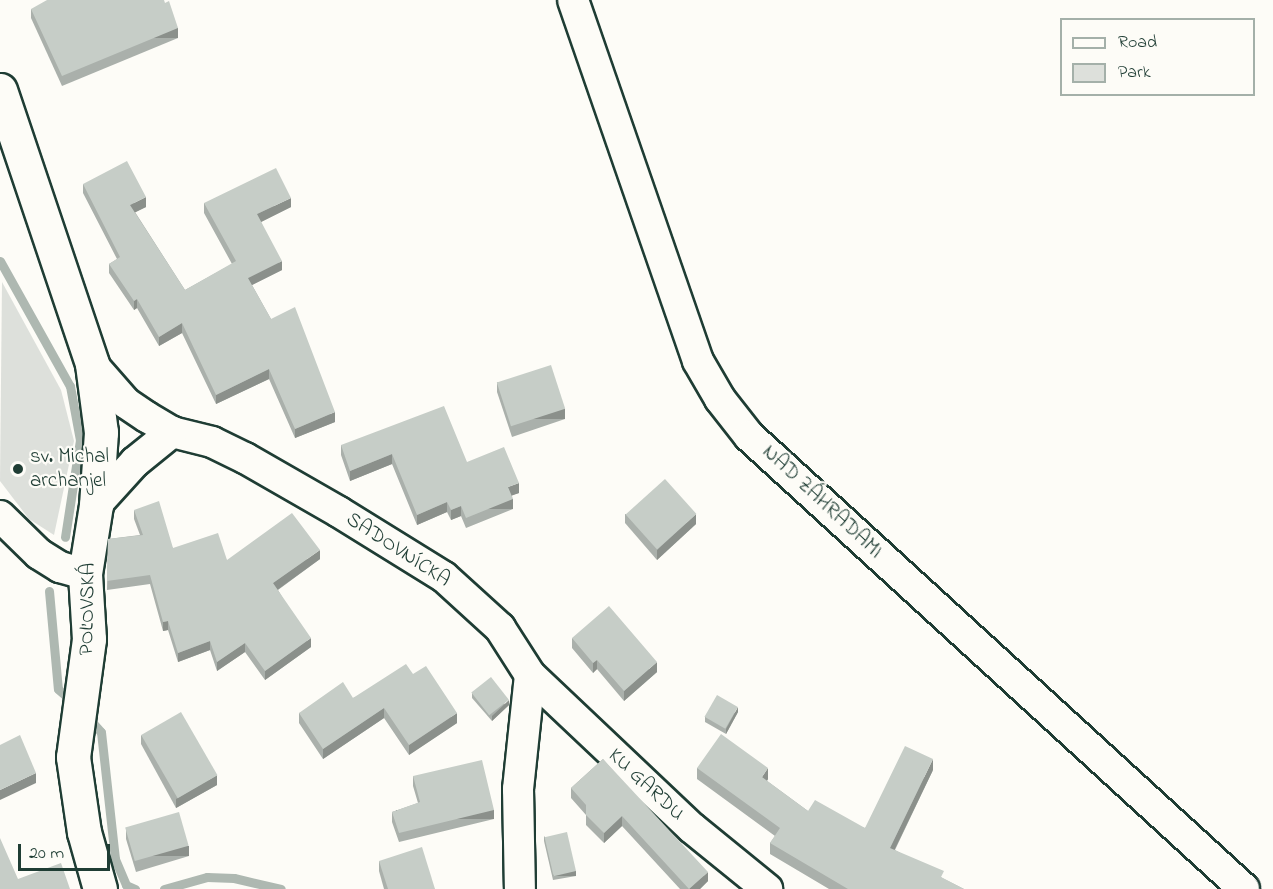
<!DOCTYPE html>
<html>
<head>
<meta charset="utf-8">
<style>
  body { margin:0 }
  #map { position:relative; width:1273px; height:889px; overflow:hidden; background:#fdfcf7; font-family:"Indie Flower",sans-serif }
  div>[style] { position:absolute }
  .green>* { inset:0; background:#dde0db }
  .stream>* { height:9px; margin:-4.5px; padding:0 4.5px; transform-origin:4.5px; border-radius:4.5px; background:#aeb8b1 }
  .roads { filter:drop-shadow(2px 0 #1f3d34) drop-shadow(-2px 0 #1f3d34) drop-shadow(0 2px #1f3d34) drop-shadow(0 -2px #1f3d34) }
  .minor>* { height:30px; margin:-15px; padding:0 15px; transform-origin:15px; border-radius:15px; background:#fdfcf7 }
  .tertiary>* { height:33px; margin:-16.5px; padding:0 16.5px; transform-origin:16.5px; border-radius:16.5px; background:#fdfcf7 }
  .wall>* { inset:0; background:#aab0ab }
  .shaded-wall>* { inset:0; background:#8b908b; transform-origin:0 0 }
  .building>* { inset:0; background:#c6cdc7; transform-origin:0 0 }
  .dots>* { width:16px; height:16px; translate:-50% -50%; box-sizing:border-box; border:3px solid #fdfcf7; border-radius:50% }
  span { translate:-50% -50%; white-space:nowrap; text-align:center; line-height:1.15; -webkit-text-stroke:4.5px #fdfcf7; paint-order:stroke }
  .poi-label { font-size:21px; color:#1f3d34 }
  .left { translate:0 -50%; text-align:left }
  .street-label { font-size:21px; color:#1f3d34 }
  .legend { position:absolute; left:1060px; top:18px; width:195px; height:78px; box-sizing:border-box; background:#fdfcf7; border:2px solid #a4b0a9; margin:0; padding:8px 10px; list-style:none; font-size:18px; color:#1f3d34 }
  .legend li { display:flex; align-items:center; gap:12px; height:30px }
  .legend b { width:30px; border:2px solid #a4b0a9 }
  .scale { position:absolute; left:18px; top:844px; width:92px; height:27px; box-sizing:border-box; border:3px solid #1f3d34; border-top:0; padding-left:8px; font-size:18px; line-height:21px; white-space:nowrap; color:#1f3d34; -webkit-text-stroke:4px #fdfcf7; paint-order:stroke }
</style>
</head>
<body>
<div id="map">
  <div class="green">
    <div style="clip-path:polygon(2px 282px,61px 390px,74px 441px,54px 535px,29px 519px,0 481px)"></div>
  </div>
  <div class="stream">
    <div style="left:0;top:261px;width:143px;rotate:60.8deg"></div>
    <div style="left:70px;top:386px;width:55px;rotate:79.5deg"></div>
    <div style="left:80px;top:440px;width:98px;rotate:98.8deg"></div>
    <div style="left:49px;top:591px;width:98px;rotate:84.8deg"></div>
    <div style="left:58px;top:689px;width:9px;rotate:41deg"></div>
    <div style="left:92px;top:722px;width:13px;rotate:48deg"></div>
    <div style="left:101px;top:732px;width:128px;rotate:83.7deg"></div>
    <div style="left:115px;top:859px;width:28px;rotate:67deg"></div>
    <div style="left:126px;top:885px;width:10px;rotate:24deg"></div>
    <div style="left:164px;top:889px;width:45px;rotate:-15.6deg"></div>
    <div style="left:207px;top:877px;width:27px;rotate:2deg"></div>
    <div style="left:234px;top:878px;width:48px;rotate:13.2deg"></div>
  </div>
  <div class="roads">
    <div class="minor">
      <div style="left:573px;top:0;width:382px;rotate:70.9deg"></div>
      <div style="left:698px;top:361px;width:44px;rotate:59.9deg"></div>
      <div style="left:720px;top:399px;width:47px;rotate:51.9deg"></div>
      <div style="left:749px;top:436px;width:671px;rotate:42.46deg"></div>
      <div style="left:92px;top:364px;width:52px;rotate:48.9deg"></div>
      <div style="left:126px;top:403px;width:25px;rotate:34deg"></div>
      <div style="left:147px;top:417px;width:29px;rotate:31deg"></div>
      <div style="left:172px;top:432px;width:41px;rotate:14deg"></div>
      <div style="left:212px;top:442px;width:37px;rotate:26deg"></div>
      <div style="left:245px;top:458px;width:108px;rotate:29.9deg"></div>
      <div style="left:339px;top:512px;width:123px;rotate:31.8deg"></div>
      <div style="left:444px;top:577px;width:76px;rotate:42.3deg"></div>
      <div style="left:500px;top:628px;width:56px;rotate:57.4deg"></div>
      <div style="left:530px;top:675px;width:115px;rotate:96deg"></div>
      <div style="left:518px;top:789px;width:100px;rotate:88.9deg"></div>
      <div style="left:96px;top:505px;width:58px;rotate:-47.8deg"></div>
      <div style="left:135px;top:462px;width:48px;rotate:-39deg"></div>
      <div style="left:0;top:516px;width:54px;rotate:44.3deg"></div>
      <div style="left:39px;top:554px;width:25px;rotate:32deg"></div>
      <div style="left:60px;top:567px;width:26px;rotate:16deg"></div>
      <div style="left:530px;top:675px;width:223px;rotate:43.4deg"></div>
      <div style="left:692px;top:828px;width:97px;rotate:39.1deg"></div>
    </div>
    <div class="tertiary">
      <div style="left:0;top:90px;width:289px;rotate:71.4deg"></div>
      <div style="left:92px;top:364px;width:69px;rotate:82.5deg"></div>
      <div style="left:101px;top:432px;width:73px;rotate:93.9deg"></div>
      <div style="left:96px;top:505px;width:70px;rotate:99.1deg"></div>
      <div style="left:85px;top:574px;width:65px;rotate:86.5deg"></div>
      <div style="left:89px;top:639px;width:119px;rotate:97.7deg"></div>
      <div style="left:73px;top:757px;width:76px;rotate:81.7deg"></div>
      <div style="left:84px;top:832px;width:59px;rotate:74.3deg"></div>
    </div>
  </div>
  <div class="wall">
    <div style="clip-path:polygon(31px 9px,178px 38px,62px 86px,31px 18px)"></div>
    <div style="clip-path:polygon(83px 184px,146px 207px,135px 212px,185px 290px,232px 264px,204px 213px,204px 203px,291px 207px,261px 222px,282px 270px,252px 285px,271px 319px,335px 422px,295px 438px,269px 379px,216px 404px,182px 333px,159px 346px,137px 308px,134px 310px,109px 273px,109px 264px,117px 259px,83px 193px)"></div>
    <div style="clip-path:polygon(497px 382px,565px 419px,512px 437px,497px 392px)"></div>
    <div style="clip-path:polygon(341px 445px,467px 462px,519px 493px,512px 495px,513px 509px,466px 528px,461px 516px,451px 520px,447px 512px,417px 525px,392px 464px,350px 481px,341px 455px)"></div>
    <div style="clip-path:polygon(134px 510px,173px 548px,227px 560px,320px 559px,278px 590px,311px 647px,265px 680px,245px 652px,217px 671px,210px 650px,178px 662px,168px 630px,163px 631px,150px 584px,107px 590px,108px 539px,140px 535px,134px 519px)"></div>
    <div style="clip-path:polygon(625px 514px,696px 524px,657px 560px,625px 523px)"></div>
    <div style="clip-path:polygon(572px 638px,657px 672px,624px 701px,597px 669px,593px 673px,572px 648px)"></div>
    <div style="clip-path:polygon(413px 674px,457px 723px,409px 755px,384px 718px,323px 759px,299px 723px,299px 713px,353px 698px)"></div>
    <div style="clip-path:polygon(472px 693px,509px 705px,492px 721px,472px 698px)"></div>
    <div style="clip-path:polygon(738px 712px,726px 734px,705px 722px,705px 717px)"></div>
    <div style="clip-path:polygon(141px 735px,217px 785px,176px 808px,141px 744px)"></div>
    <div style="clip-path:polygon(603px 759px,708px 881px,700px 889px,680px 889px,622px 826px,604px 843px,586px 825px,586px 815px,571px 798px,571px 788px)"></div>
    <div style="clip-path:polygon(697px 768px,768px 779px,767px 781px,808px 811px,865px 828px,933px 770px,895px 850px,944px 879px,964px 889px,829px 889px,770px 854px,770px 843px,775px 836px,697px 779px)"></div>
    <div style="clip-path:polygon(413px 776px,494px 819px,399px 842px,392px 822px,392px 812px,418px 803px,413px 786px)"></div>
    <div style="clip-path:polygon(126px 829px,189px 856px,136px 872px,126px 839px)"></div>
    <div style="clip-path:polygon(544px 836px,576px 876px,553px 880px,544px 841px)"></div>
    <div style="clip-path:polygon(379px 861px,435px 889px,384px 889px,379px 871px)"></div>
  </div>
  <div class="shaded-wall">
    <div style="left:178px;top:28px;width:10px;height:126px;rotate:90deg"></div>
    <div style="clip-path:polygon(146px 197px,146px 207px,130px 215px,130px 205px)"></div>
    <div style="clip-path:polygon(291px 198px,291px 207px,257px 224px,257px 214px)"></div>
    <div style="clip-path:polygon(282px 261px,282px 270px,248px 287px,248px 278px)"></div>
    <div style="clip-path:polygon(137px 299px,137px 308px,134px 310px,134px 301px)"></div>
    <div style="clip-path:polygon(182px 323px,182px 333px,159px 346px,159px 337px)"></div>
    <div style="clip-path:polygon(269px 369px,269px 379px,216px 404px,216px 395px)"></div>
    <div style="left:565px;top:409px;width:10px;height:56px;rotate:90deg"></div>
    <div style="clip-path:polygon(335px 412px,335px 422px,295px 438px,295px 429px)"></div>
    <div style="clip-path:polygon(392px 454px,392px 464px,350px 481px,350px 471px)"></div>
    <div style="clip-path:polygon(519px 483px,519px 493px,508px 497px,508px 487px)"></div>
    <div style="left:513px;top:499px;width:10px;height:51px;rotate:90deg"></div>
    <div style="clip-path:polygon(447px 502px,447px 512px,417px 525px,417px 515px)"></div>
    <div style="clip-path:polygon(461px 506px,461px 516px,451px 520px,451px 510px)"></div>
    <div style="clip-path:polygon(696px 514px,696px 524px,657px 560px,657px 550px)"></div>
    <div style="clip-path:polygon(320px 550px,320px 559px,273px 593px,273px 583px)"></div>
    <div style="clip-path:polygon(168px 621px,168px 630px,163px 631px,163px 622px)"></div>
    <div style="clip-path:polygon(311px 638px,311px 647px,265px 680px,265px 671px)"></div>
    <div style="clip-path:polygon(210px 641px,210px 650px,178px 662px,178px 653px)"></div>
    <div style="clip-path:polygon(245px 643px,245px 652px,217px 671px,217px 662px)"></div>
    <div style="clip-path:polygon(597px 660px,597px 669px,593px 673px,593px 663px)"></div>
    <div style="clip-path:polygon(657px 662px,657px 672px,624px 701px,624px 691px)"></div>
    <div style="clip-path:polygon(509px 700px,509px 705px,492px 721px,492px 716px)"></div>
    <div style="clip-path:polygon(738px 707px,738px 712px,726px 734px,726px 729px)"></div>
    <div style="clip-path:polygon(384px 708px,384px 718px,323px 759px,323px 749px)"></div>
    <div style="clip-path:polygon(457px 713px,457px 723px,409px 755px,409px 745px)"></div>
    <div style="clip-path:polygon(933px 759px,933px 770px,890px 859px,890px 848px)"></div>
    <div style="clip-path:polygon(768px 768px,768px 779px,762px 789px,762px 777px)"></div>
    <div style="clip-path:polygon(36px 773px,36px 783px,0 800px,0 790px)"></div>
    <div style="clip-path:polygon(217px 775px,217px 785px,176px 808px,176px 799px)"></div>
    <div style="left:494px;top:810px;width:9px;height:98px;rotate:90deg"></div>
    <div style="clip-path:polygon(622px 816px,622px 826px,604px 843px,604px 833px)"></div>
    <div style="left:189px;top:846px;width:10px;height:55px;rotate:90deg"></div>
    <div style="left:576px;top:871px;width:5px;height:23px;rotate:90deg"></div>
    <div style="clip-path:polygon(708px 872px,708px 881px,700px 889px,689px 889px)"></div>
  </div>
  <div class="building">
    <div style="clip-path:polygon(47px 0,164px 0,165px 3px,169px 1px,178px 28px,62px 76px,31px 9px)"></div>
    <div style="clip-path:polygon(127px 161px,146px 197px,130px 205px,185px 290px,236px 261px,204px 203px,276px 168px,291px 198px,257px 214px,282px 261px,248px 278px,271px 319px,295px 307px,335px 412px,295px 429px,269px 369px,216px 395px,182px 323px,159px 337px,137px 299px,134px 301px,109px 264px,120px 257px,83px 184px)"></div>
    <div style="left:551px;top:365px;width:46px;height:57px;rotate:72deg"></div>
    <div style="clip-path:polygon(444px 406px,467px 462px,504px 447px,519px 483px,508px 487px,513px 499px,466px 518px,461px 506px,451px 510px,447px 502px,417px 515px,392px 454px,350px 471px,341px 445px)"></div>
    <div style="left:665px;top:479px;width:47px;height:53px;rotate:48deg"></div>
    <div style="clip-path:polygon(159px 501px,173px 548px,218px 533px,227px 560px,292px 513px,320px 550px,273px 583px,311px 638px,265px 671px,245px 643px,217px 662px,210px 641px,178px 653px,168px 621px,163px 622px,150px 575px,107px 581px,108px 539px,143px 535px,134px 510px)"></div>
    <div style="clip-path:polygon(609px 606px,657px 662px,624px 691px,597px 660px,593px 663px,572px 638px)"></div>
    <div style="clip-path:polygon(406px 664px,413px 674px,426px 666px,457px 713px,409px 745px,384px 708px,323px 749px,299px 713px,343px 682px,353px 698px)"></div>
    <div style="left:491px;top:677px;width:29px;height:25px;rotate:52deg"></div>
    <div style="left:717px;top:695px;width:24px;height:25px;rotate:30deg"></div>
    <div style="left:181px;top:712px;width:73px;height:46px;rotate:60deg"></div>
    <div style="clip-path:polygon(721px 734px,768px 768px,762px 777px,808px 811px,815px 800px,865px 828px,905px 746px,933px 759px,890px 848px,944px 871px,941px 877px,964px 889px,848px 889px,770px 843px,780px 828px,697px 768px)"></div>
    <div style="clip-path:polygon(20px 735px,36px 773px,0 790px,0 745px)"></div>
    <div style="clip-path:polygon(603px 759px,708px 872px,689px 889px,622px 816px,604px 833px,586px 815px,586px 805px,571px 788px)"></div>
    <div style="clip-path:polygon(482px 760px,494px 810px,399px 833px,392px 812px,420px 802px,413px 776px)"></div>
    <div style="left:179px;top:812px;width:35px;height:56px;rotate:74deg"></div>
    <div style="left:567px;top:832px;width:40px;height:23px;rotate:77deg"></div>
    <div style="clip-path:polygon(0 838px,18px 879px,61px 863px,70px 889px,0 889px)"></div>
    <div style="clip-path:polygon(422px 847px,435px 889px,388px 889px,379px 861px)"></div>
  </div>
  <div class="dots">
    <div style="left:18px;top:469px;background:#1f3d34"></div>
  </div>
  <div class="poi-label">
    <span class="left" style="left:30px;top:469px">sv. Michal<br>archanjel</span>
  </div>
  <div class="street-label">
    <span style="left:822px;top:502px;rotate:43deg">NAD ZÁHRADAMI</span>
    <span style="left:398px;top:550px;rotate:33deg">SADOVNÍCKA</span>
    <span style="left:88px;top:609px;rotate:-89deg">POĽOVSKÁ</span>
    <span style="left:646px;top:785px;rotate:43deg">KU GARDU</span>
  </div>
  <ul class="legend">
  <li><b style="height:8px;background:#fdfcf7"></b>Road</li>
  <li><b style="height:16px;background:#dde0db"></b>Park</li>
  </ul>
  <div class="scale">20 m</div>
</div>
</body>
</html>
